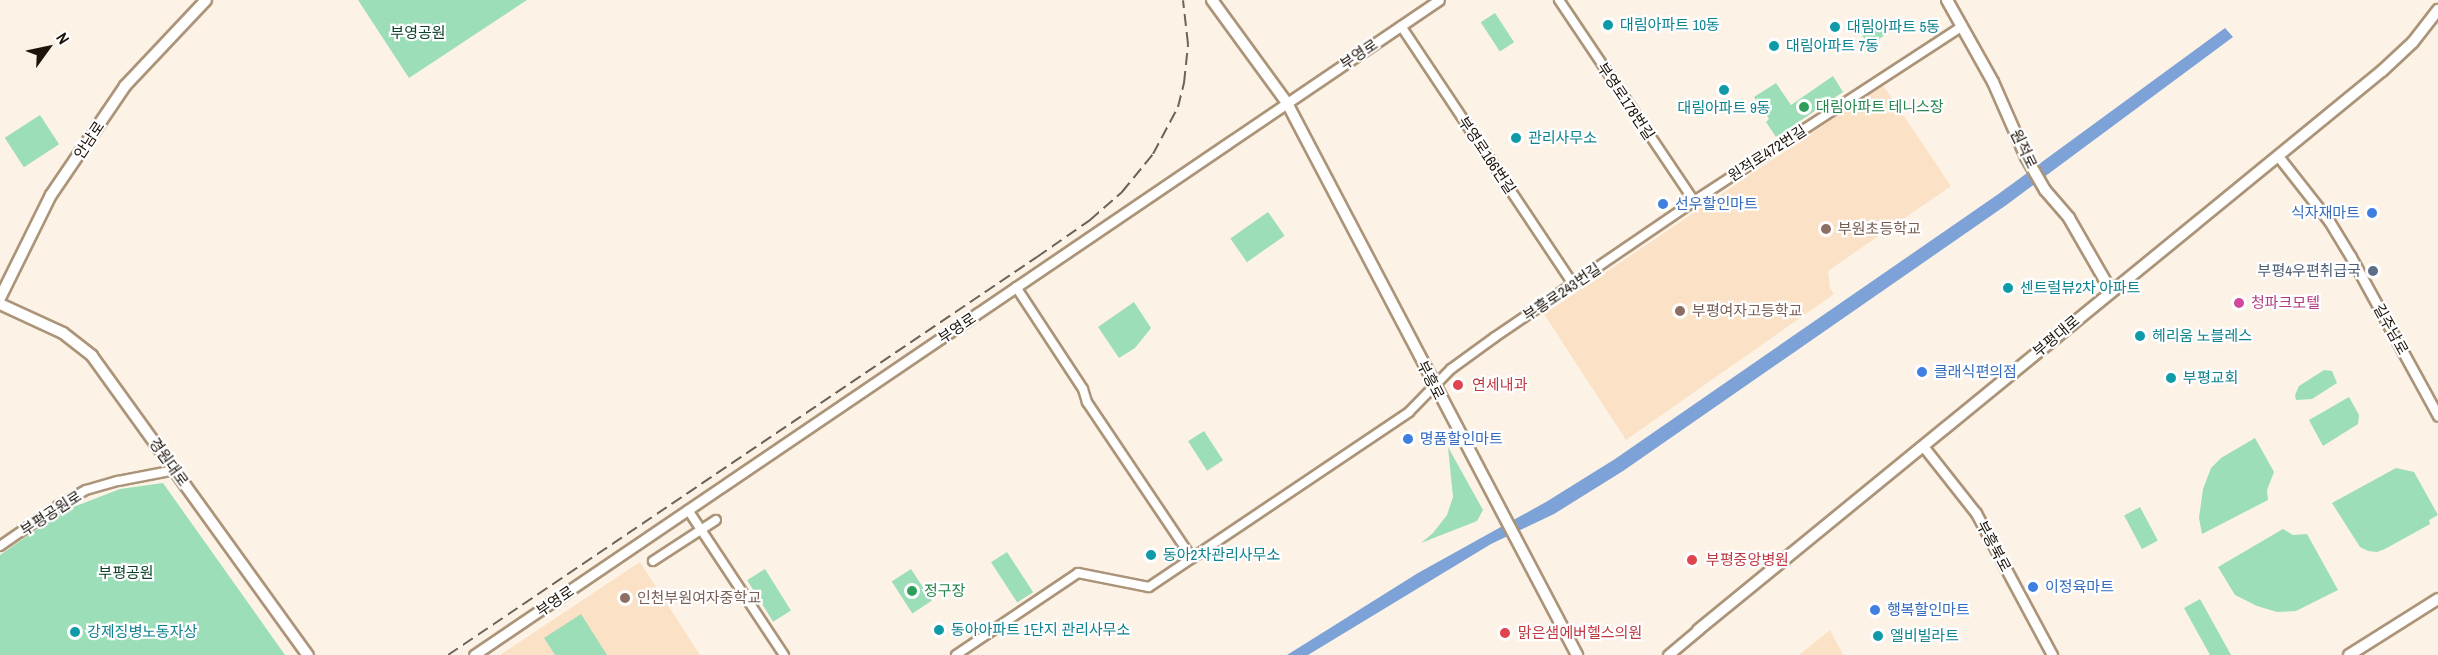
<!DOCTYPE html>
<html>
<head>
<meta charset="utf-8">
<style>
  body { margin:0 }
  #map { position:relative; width:2438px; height:655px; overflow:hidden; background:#fcf2e6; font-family:"Archivo Narrow","Noto Sans KR",sans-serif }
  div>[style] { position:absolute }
  .built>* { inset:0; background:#fbe2c6 }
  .green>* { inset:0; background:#9cdeb8; transform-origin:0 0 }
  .water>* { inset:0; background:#7ca2d7 }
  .roads { filter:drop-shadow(2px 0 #ac9479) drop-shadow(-2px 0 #ac9479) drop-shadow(0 2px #ac9479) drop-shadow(0 -2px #ac9479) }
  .minor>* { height:8px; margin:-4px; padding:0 4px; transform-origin:4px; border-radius:4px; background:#fff }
  .tertiary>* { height:9px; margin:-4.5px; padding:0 4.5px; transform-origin:4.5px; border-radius:4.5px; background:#fff }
  .secondary>* { height:10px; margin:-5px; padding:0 5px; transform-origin:5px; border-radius:5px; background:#fff }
  .rail>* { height:2px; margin-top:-1px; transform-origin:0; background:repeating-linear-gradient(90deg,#6c6358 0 12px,transparent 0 18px) }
  .dots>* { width:16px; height:16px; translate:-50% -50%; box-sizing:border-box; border:3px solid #fff; border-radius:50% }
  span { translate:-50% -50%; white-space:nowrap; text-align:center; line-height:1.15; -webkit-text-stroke:4.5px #fff; paint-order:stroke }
  .culture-label { font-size:15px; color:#0d838f }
  .left { translate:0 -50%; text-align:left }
  .park-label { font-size:15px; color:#0b4229 }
  .street-label { font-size:15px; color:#1c1309 }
  .leisure-label { font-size:15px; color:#27864d }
  .shop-label { font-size:15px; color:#366cbe }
  .right { translate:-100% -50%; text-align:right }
  .education-label { font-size:15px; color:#785e54 }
  .service-label { font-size:15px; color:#4e5e75 }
  .hotel-label { font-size:15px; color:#b23c85 }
  .health-label { font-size:15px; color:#be3a42 }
  .north { position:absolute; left:18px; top:18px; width:60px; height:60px; -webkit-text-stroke:4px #fff; paint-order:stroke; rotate:57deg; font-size:16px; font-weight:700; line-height:24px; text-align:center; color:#1c1309 }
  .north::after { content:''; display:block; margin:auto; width:21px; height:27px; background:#1c1309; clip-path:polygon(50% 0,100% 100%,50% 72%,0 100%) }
</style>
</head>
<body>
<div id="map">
  <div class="built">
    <div style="clip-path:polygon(1883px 85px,1951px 186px,1828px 271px,1830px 288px,1834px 294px,1626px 440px,1544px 314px)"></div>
    <div style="clip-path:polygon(640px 562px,700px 655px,500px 655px)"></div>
    <div style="clip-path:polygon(1830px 630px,1843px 655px,1799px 655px)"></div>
  </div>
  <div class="green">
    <div style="clip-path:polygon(358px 0,527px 0,409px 78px)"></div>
    <div style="left:1495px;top:13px;width:35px;height:17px;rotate:57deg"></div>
    <div style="left:1872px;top:16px;width:23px;height:19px;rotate:56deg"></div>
    <div style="clip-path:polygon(1833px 76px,1843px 92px,1776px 137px,1766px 122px,1769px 119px,1754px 97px,1776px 83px,1791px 105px)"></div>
    <div style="left:40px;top:115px;width:35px;height:42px;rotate:57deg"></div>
    <div style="left:1268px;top:212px;width:29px;height:46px;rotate:55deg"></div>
    <div style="clip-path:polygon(1134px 302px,1151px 328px,1135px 348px,1119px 358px,1098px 327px)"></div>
    <div style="clip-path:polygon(2324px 370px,2332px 371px,2337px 383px,2312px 399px,2296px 400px,2295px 395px,2299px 386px)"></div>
    <div style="clip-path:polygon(2349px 397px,2359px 415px,2358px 424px,2323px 446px,2309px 420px)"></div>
    <div style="left:1204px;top:431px;width:35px;height:19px;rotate:57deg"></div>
    <div style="clip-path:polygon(2255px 438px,2274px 472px,2267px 490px,2268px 500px,2202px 534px,2199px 518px,2203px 489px,2211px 468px,2221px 458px)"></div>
    <div style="clip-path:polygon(1448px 447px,1483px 510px,1477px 521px,1421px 543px,1433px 533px,1447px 515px,1453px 497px)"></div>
    <div style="clip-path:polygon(2396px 468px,2414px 472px,2438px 515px,2429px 520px,2430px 524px,2385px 549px,2377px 552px,2368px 551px,2360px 547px,2332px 503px)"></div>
    <div style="clip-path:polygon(163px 483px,285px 655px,0 655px,0 555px,63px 511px,120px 489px)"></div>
    <div style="left:2140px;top:507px;width:38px;height:18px;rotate:62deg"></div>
    <div style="clip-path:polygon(2283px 529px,2293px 535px,2307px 534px,2338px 590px,2296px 611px,2277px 612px,2257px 606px,2235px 595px,2218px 567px)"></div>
    <div style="left:1007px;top:552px;width:48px;height:19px;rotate:57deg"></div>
    <div style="left:765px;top:569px;width:49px;height:21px;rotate:58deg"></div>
    <div style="left:911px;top:569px;width:38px;height:23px;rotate:57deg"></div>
    <div style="clip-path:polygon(2200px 599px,2231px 655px,2210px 655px,2184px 608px)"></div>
    <div style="clip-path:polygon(581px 614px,607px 655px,555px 655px,544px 638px)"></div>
  </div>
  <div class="water">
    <div style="clip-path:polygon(2225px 28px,2233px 37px,2005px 206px,1623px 471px,1554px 514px,1491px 544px,1308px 655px,1287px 655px,1418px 573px,1546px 502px,1615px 459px,1997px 195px)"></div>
  </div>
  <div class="roads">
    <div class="minor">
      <div style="left:1559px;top:0;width:242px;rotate:56.1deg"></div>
      <div style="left:1401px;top:26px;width:310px;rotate:56.3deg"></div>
      <div style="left:1016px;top:287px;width:122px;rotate:56.7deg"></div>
      <div style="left:1083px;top:389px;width:14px;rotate:73deg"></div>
      <div style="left:1087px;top:402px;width:188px;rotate:56.1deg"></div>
      <div style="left:688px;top:510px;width:174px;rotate:56.5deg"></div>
      <div style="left:0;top:546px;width:70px;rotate:-34.6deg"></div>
      <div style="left:58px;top:506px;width:32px;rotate:-30deg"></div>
      <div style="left:86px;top:490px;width:33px;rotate:-16deg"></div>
      <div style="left:118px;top:481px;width:58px;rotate:-10.9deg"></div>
      <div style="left:653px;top:561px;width:75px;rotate:-33.1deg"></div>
      <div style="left:956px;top:655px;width:147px;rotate:-33.9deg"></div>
      <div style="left:1078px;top:573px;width:72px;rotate:11.2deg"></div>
      <div style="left:1149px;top:587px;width:313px;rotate:-33.9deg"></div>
      <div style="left:1409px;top:412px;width:60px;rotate:-45.7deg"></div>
      <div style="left:1451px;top:369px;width:54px;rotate:-36deg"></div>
      <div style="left:1495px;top:337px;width:241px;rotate:-34.3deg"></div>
      <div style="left:1694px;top:201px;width:319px;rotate:-33.1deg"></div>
    </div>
    <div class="tertiary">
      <div style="left:2278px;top:156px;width:83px;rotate:51.9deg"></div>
      <div style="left:2329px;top:221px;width:42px;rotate:58.6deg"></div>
      <div style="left:2351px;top:257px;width:181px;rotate:61.3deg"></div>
      <div style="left:1923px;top:446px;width:85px;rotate:51.7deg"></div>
      <div style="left:1976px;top:513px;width:161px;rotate:61.8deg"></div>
      <div style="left:474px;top:655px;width:1166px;rotate:-34.17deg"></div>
      <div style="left:1668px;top:655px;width:39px;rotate:-40deg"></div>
    </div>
    <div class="secondary">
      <div style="left:1212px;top:0;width:127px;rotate:53.9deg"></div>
      <div style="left:1287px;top:103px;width:624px;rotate:62.28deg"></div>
      <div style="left:1947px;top:0;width:94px;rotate:60.7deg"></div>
      <div style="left:1993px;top:82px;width:82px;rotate:66.3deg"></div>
      <div style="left:2026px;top:157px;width:38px;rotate:60deg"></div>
      <div style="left:2045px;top:190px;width:37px;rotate:49deg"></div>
      <div style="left:2069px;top:218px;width:84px;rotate:60.1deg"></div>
      <div style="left:0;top:298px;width:115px;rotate:-63.7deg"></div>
      <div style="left:51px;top:195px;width:132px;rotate:-55.8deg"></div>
      <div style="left:125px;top:86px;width:118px;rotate:-46.7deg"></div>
      <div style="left:0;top:304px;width:69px;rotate:24.7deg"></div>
      <div style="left:63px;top:333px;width:37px;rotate:38deg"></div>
      <div style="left:92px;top:356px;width:369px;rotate:54.2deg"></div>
      <div style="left:1698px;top:630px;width:883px;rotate:-39.26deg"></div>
      <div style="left:2382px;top:71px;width:42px;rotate:-43.1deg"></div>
      <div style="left:2413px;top:42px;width:41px;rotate:-52deg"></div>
      <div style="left:2349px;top:655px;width:105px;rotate:-32.2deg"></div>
    </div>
  </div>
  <div class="rail">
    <div style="left:448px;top:655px;width:711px;rotate:-34.05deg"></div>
    <div style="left:1037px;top:257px;width:65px;rotate:-34.9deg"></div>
    <div style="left:1090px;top:220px;width:43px;rotate:-41.2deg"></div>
    <div style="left:1122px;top:192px;width:49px;rotate:-50.8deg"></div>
    <div style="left:1153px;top:154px;width:53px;rotate:-62deg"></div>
    <div style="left:1178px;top:107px;width:25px;rotate:-76deg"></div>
    <div style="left:1184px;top:83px;width:39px;rotate:-84deg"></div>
    <div style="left:1188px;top:44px;width:44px;rotate:-96.5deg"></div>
  </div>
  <div class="dots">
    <div style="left:1608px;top:25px;background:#0f9aa8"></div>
    <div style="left:1835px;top:27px;background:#0f9aa8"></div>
    <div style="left:1774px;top:46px;background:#0f9aa8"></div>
    <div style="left:1724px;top:90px;background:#0f9aa8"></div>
    <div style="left:1804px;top:107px;background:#2e9e5b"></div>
    <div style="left:1516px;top:138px;background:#0f9aa8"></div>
    <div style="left:1663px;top:204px;background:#3f7fe0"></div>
    <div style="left:2372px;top:213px;background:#3f7fe0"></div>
    <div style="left:1826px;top:229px;background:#8d6e63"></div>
    <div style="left:2373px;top:271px;background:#5c6f8a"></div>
    <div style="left:2008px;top:288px;background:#0f9aa8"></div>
    <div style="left:2239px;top:303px;background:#d1479c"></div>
    <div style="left:1680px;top:311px;background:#8d6e63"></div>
    <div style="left:2140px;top:336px;background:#0f9aa8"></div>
    <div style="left:1922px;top:372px;background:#3f7fe0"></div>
    <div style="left:2171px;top:378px;background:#0f9aa8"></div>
    <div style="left:1458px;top:385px;background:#e0444e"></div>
    <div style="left:1408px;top:439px;background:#3f7fe0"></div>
    <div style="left:1151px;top:555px;background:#0f9aa8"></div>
    <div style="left:1692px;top:560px;background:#e0444e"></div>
    <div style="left:2033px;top:587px;background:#3f7fe0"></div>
    <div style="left:912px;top:591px;background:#2e9e5b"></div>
    <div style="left:625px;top:598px;background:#8d6e63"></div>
    <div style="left:1875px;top:610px;background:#3f7fe0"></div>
    <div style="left:939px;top:630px;background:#0f9aa8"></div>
    <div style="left:75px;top:632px;background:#0f9aa8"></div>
    <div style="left:1505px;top:633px;background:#e0444e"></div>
    <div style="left:1878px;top:636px;background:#0f9aa8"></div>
  </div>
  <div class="culture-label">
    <span class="left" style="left:1620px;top:25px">대림아파트 10동</span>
    <span class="left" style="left:1847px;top:27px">대림아파트 5동</span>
    <span class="left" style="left:1786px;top:46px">대림아파트 7동</span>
    <span style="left:1724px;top:108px">대림아파트 9동</span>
    <span class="left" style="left:1528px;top:138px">관리사무소</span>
    <span class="left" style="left:2020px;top:288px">센트럴뷰2차 아파트</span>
    <span class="left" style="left:2152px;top:336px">헤리움 노블레스</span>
    <span class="left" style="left:2183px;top:378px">부평교회</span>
    <span class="left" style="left:1163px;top:555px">동아2차관리사무소</span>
    <span class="left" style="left:951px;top:630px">동아아파트 1단지 관리사무소</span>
    <span class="left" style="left:87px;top:632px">강제징병노동자상</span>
    <span class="left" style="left:1890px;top:636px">엘비빌라트</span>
  </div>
  <div class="park-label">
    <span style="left:418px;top:33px">부영공원</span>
    <span style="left:126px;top:573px">부평공원</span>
  </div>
  <div class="street-label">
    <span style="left:1359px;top:54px;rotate:-34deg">부영로</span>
    <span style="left:1626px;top:101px;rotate:56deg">부영로178번길</span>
    <span style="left:89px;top:140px;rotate:-56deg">안남로</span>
    <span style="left:2024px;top:149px;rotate:64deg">원적로</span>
    <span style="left:1767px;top:153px;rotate:-33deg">원적로472번길</span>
    <span style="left:1487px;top:155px;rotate:56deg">부영로166번길</span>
    <span style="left:1562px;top:292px;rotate:-34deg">부흥로243번길</span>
    <span style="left:957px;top:328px;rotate:-34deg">부영로</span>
    <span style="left:2391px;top:329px;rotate:61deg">길주남로</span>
    <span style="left:2056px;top:336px;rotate:-40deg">부평대로</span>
    <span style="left:1431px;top:380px;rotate:63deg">부흥로</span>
    <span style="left:169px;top:462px;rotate:54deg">경원대로</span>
    <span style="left:51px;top:513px;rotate:-33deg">부평공원로</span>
    <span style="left:1994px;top:546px;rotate:62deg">부흥북로</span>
    <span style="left:555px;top:601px;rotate:-34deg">부영로</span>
  </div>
  <div class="leisure-label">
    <span class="left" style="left:1816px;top:107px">대림아파트 테니스장</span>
    <span class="left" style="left:924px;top:591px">정구장</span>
  </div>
  <div class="shop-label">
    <span class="left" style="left:1675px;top:204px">선우할인마트</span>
    <span class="right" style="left:2360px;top:213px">식자재마트</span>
    <span class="left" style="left:1934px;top:372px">클래식편의점</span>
    <span class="left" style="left:1420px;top:439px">명품할인마트</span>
    <span class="left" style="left:2045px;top:587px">이정육마트</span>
    <span class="left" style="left:1887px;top:610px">행복할인마트</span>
  </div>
  <div class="education-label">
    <span class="left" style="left:1838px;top:229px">부원초등학교</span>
    <span class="left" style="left:1692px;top:311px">부평여자고등학교</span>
    <span class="left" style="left:637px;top:598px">인천부원여자중학교</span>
  </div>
  <div class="service-label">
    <span class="right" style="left:2361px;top:271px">부평4우편취급국</span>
  </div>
  <div class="hotel-label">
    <span class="left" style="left:2251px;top:303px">청파크모텔</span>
  </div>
  <div class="health-label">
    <span class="left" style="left:1472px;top:385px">연세내과</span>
    <span class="left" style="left:1706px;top:560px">부평중앙병원</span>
    <span class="left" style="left:1518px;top:633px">맑은샘에버헬스의원</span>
  </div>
  <div class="north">N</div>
</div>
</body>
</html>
